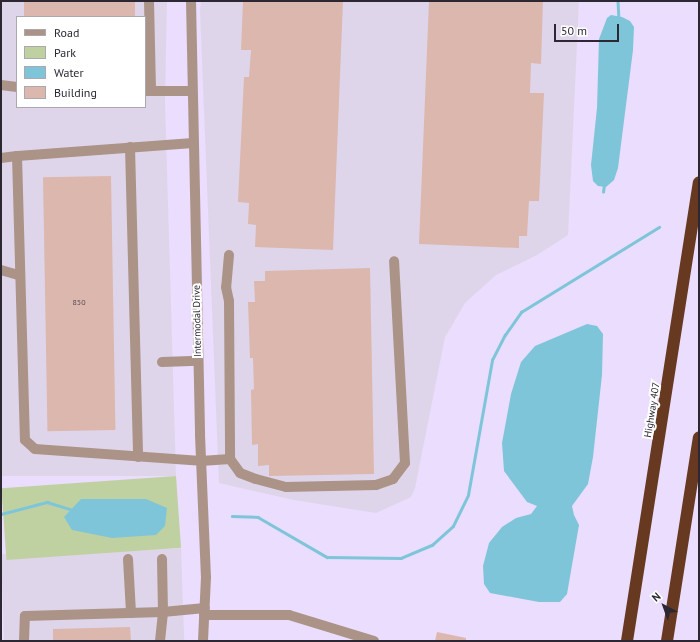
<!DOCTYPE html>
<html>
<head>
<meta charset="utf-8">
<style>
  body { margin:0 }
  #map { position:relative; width:700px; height:642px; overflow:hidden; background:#eaddfd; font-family:"PT Sans",sans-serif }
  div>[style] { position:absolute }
  .industrial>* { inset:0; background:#dfd5ea; transform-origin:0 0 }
  .green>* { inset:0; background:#c0d1a1; transform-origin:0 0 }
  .water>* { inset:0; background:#7ec5da }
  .stream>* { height:2.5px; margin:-1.25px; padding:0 1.25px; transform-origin:1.25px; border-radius:1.25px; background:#7ec5da }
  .building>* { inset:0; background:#dcb7ae; transform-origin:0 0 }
  .minor>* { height:10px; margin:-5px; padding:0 5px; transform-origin:5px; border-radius:5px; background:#ac9388 }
  .highway>* { height:12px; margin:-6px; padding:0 6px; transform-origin:6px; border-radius:6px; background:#683921 }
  span { translate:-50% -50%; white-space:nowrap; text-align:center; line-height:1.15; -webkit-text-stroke:4px #fff; paint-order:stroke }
  .number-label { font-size:8px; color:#584b52 }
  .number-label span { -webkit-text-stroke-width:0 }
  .street-label { font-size:10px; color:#2c2733 }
  .frame { position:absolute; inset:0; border:2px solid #2c2733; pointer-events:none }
  .legend { position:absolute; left:16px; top:16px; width:130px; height:92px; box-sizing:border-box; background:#fff; border:1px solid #aba9ad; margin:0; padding:5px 7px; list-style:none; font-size:12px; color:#2c2733 }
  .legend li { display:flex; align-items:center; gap:8px; height:20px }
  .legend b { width:20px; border:1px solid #aba9ad }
  .north { position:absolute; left:644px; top:586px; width:40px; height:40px; -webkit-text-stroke:3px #fff; paint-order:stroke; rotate:319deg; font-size:11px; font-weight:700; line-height:16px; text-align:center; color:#2c2733 }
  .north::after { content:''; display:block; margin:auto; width:14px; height:18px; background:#2c2733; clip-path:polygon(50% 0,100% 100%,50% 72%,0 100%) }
  .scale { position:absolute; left:554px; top:24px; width:65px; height:18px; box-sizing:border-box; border:2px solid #2c2733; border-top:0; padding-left:5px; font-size:12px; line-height:14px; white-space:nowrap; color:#2c2733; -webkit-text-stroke:3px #fff; paint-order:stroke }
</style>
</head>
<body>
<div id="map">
  <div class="industrial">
    <div style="clip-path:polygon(evenodd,1px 1px,167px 1px,165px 102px,176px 476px,1px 476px,1px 1px,17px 17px,145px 17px,145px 107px,17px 107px,17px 17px)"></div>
    <div style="clip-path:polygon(201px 1px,579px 1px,568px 235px,537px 255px,496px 275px,465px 303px,445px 337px,415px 488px,411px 497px,376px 513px,294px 500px,219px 483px,200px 11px)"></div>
    <div style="left:181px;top:548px;width:93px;height:180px;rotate:88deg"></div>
  </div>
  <div class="green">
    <div style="left:176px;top:476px;width:72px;height:175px;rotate:86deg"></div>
  </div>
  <div class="water">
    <div style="clip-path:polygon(611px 15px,622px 17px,630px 21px,634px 27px,633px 50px,618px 168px,614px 180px,606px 187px,598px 186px,593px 181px,591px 165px,597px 108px,599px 39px,607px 18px)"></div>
    <div style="clip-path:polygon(587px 324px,597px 326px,603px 334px,602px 375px,593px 457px,588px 484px,572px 506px,574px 515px,579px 525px,567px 594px,560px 602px,539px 602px,490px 593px,484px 584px,483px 566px,489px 543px,502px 527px,516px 518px,531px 514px,537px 506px,527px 502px,504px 471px,502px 443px,511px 394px,521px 362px,535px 346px)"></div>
    <div style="clip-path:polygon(81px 499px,146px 499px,167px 508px,165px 526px,156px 535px,112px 538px,72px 530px,64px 517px)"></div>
  </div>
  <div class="stream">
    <div style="left:618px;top:1px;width:17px;rotate:87deg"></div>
    <div style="left:603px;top:192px;width:7px;rotate:-82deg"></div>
    <div style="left:1px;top:514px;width:48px;rotate:-14.6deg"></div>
    <div style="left:47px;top:502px;width:28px;rotate:17deg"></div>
    <div style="left:232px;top:516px;width:26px;rotate:2deg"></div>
    <div style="left:258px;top:517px;width:80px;rotate:30.1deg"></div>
    <div style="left:327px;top:557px;width:74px;rotate:0.8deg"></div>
    <div style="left:401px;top:558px;width:34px;rotate:-23deg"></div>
    <div style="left:432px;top:545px;width:28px;rotate:-42deg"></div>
    <div style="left:453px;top:526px;width:34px;rotate:-64deg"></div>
    <div style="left:468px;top:495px;width:137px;rotate:-79.9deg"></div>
    <div style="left:492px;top:360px;width:28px;rotate:-63deg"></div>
    <div style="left:505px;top:335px;width:28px;rotate:-55deg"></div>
    <div style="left:521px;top:312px;width:162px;rotate:-31.6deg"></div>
  </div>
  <div class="building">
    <div style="left:24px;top:1px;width:111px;height:16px"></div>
    <div style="clip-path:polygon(243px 1px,343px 1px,333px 250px,255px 247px,256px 225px,248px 224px,249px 203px,238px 202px,244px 77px,249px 77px,251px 50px,241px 50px)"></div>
    <div style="clip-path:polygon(429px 1px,543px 1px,541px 64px,531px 63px,530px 93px,544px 93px,539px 201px,529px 201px,527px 236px,519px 236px,519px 248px,419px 244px)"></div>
    <div style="left:111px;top:176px;width:254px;height:68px;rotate:89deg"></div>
    <div style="clip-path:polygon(370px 268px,374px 474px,269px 476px,269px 465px,258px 466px,258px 444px,252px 445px,251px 390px,254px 389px,253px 358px,250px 358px,248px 302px,255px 302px,254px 281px,265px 281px,265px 271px)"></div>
    <div style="clip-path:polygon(130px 627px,131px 641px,53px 641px,53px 629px)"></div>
    <div style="clip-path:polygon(437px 632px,466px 638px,466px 641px,435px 641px)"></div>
  </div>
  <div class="minor">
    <div style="left:149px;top:1px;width:90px;rotate:88.7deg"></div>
    <div style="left:191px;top:1px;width:434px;rotate:88.8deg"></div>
    <div style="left:200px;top:435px;width:142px;rotate:87.6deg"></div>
    <div style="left:206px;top:577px;width:64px;rotate:92.7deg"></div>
    <div style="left:1px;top:85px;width:16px;rotate:7deg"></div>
    <div style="left:145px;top:91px;width:47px"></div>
    <div style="left:193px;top:143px;width:176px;rotate:175.8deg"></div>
    <div style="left:17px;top:156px;width:284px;rotate:88.4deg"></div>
    <div style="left:25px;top:440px;width:13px;rotate:42deg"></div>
    <div style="left:35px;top:449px;width:166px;rotate:4.1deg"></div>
    <div style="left:201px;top:461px;width:29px;rotate:-4deg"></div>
    <div style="left:230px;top:459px;width:17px;rotate:54deg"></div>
    <div style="left:240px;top:473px;width:17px;rotate:21deg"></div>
    <div style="left:256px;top:479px;width:31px;rotate:15deg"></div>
    <div style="left:286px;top:487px;width:90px;rotate:-1.3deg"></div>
    <div style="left:376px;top:485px;width:18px;rotate:-19deg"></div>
    <div style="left:393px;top:479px;width:20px;rotate:-53deg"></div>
    <div style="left:405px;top:463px;width:202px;rotate:-93.1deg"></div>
    <div style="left:130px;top:147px;width:310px;rotate:88.5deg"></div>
    <div style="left:1px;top:158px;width:16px;rotate:-7deg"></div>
    <div style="left:229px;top:255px;width:32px;rotate:95deg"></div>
    <div style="left:226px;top:287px;width:14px;rotate:78deg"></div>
    <div style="left:229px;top:301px;width:158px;rotate:89.6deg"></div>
    <div style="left:1px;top:270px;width:19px;rotate:16deg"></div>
    <div style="left:162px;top:362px;width:36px;rotate:-2deg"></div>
    <div style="left:128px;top:559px;width:54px;rotate:86.8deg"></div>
    <div style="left:204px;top:615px;width:85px"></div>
    <div style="left:289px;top:615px;width:89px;rotate:17deg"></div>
    <div style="left:24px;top:641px;width:25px;rotate:-88deg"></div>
    <div style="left:25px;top:616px;width:138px;rotate:-1.7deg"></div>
    <div style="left:163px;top:612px;width:53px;rotate:-91.1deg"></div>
    <div style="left:160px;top:641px;width:29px;rotate:-84deg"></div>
    <div style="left:163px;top:612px;width:42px;rotate:-5.4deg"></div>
  </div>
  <div class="highway">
    <div style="left:627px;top:641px;width:464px;rotate:-81.1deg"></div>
    <div style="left:667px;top:641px;width:206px;rotate:-81.1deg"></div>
  </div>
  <div class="number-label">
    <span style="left:79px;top:303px">850</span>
  </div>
  <div class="street-label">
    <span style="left:197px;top:321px;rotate:-91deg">Intermodal Drive</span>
    <span style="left:652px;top:410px;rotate:-81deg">Highway 407</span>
  </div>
  <div class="frame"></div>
  <ul class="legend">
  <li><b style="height:5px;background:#ac9388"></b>Road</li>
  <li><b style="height:11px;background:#c0d1a1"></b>Park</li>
  <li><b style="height:11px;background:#7ec5da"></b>Water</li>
  <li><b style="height:11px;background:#dcb7ae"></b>Building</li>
  </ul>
  <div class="north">N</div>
  <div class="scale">50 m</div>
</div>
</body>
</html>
